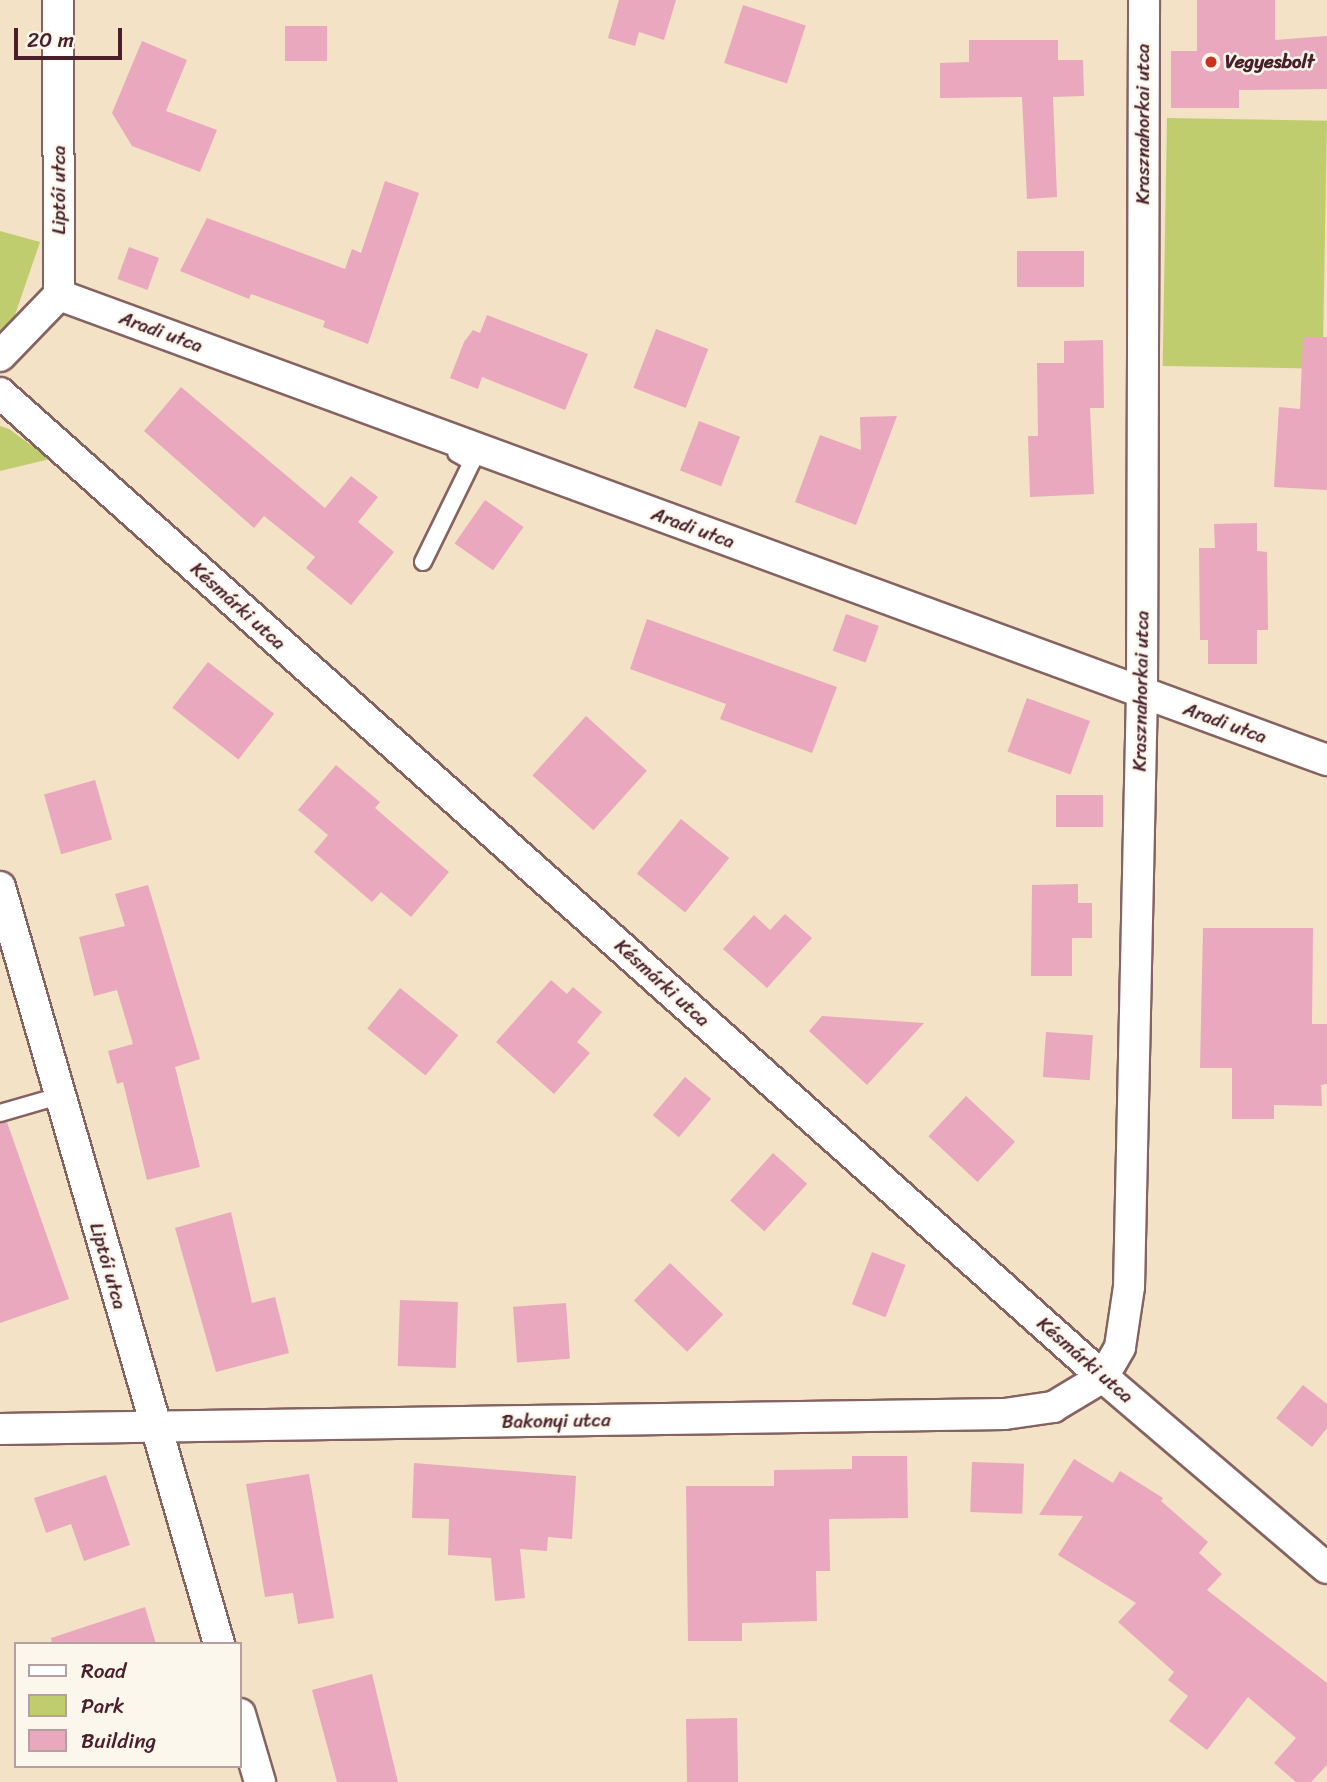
<!DOCTYPE html>
<html>
<head>
<meta charset="utf-8">
<style>
  body { margin:0 }
  #map { position:relative; width:1327px; height:1782px; overflow:hidden; background:#f3e2c6; font-family:Sriracha,sans-serif }
  div>[style] { position:absolute }
  .green>* { inset:0; background:#bfcd6f; transform-origin:0 0 }
  .building>* { inset:0; background:#e9a8bd; transform-origin:0 0 }
  .roads { filter:drop-shadow(2px 0 #856361) drop-shadow(-2px 0 #856361) drop-shadow(0 2px #856361) drop-shadow(0 -2px #856361) }
  .service>* { height:16px; margin:-8px; padding:0 8px; transform-origin:8px; border-radius:8px; background:#fff }
  .minor>* { height:30px; margin:-15px; padding:0 15px; transform-origin:15px; border-radius:15px; background:#fff }
  .dots>* { width:19px; height:19px; translate:-50% -50%; box-sizing:border-box; border:4px solid #fbf7ec; border-radius:50% }
  span { translate:-50% -50%; white-space:nowrap; text-align:center; line-height:1.15; -webkit-text-stroke:5px #fbf7ec; paint-order:stroke }
  .poi-label { font-size:19px; color:#4a1f2b; font-weight:700 }
  .left { translate:0 -50%; text-align:left }
  .street-label { font-size:19px; color:#4a1f2b }
  .legend { position:absolute; left:14px; top:1642px; width:228px; height:126px; box-sizing:border-box; background:#fbf7ec; border:2px solid #b4a19f; margin:0; padding:9px 12px; list-style:none; font-size:21px; color:#4a1f2b }
  .legend li { display:flex; align-items:center; gap:14px; height:35px }
  .legend b { width:35px; border:2px solid #b4a19f }
  .scale { position:absolute; left:14px; top:28px; width:108px; height:32px; box-sizing:border-box; border:4px solid #4a1f2b; border-top:0; padding-left:9px; font-size:21px; line-height:24px; white-space:nowrap; color:#4a1f2b; -webkit-text-stroke:5px #fbf7ec; paint-order:stroke }
</style>
</head>
<body>
<div id="map">
  <div class="green">
    <div style="left:1167px;top:118px;width:160px;height:248px;rotate:1deg"></div>
    <div style="clip-path:polygon(0 231px,40px 242px,15px 315px,0 332px)"></div>
    <div style="clip-path:polygon(0 426px,9px 429px,50px 459px,0 471px)"></div>
  </div>
  <div class="building">
    <div style="clip-path:polygon(619px 0,676px 0,664px 40px,639px 32px,635px 46px,608px 38px)"></div>
    <div style="clip-path:polygon(1197px 0,1275px 0,1275px 40px,1327px 36px,1327px 89px,1239px 90px,1239px 108px,1171px 108px,1171px 51px,1197px 51px)"></div>
    <div style="left:743px;top:5px;width:66px;height:61px;rotate:18deg"></div>
    <div style="left:285px;top:26px;width:42px;height:35px"></div>
    <div style="clip-path:polygon(969px 40px,1058px 40px,1058px 60px,1083px 60px,1084px 96px,1053px 97px,1057px 197px,1027px 199px,1022px 97px,940px 98px,940px 63px,969px 62px)"></div>
    <div style="clip-path:polygon(142px 41px,187px 60px,166px 111px,217px 130px,200px 172px,132px 146px,112px 113px)"></div>
    <div style="clip-path:polygon(385px 181px,419px 193px,368px 344px,323px 327px,325px 321px,251px 294px,249px 299px,180px 271px,207px 218px,345px 269px,352px 249px,361px 253px)"></div>
    <div style="left:129px;top:247px;width:32px;height:34px;rotate:20deg"></div>
    <div style="left:1017px;top:251px;width:67px;height:36px"></div>
    <div style="clip-path:polygon(487px 315px,588px 354px,565px 410px,482px 377px,478px 389px,450px 378px,464px 342px,473px 330px,480px 333px)"></div>
    <div style="left:656px;top:329px;width:56px;height:63px;rotate:21deg"></div>
    <div style="clip-path:polygon(1303px 337px,1327px 337px,1327px 490px,1274px 487px,1279px 407px,1300px 409px)"></div>
    <div style="clip-path:polygon(1103px 340px,1104px 408px,1090px 408px,1094px 494px,1030px 497px,1028px 436px,1038px 436px,1037px 363px,1064px 363px,1064px 341px)"></div>
    <div style="clip-path:polygon(181px 387px,325px 508px,351px 476px,378px 497px,358px 522px,394px 552px,351px 605px,306px 568px,315px 557px,264px 516px,254px 528px,144px 431px)"></div>
    <div style="clip-path:polygon(897px 416px,856px 525px,795px 502px,820px 435px,861px 450px,860px 417px)"></div>
    <div style="left:699px;top:421px;width:44px;height:53px;rotate:21deg"></div>
    <div style="left:485px;top:500px;width:47px;height:53px;rotate:35deg"></div>
    <div style="clip-path:polygon(1257px 523px,1257px 551px,1267px 552px,1268px 630px,1257px 630px,1257px 664px,1208px 664px,1208px 640px,1200px 640px,1199px 548px,1215px 548px,1214px 524px)"></div>
    <div style="left:846px;top:614px;width:35px;height:39px;rotate:20deg"></div>
    <div style="clip-path:polygon(647px 619px,837px 687px,812px 753px,720px 719px,726px 704px,630px 669px)"></div>
    <div style="left:208px;top:662px;width:84px;height:58px;rotate:38deg"></div>
    <div style="left:1027px;top:698px;width:67px;height:57px;rotate:20deg"></div>
    <div style="left:586px;top:716px;width:82px;height:80px;rotate:42deg"></div>
    <div style="clip-path:polygon(336px 765px,380px 802px,375px 808px,449px 872px,411px 917px,381px 892px,372px 902px,314px 852px,328px 835px,298px 810px)"></div>
    <div style="left:95px;top:780px;width:62px;height:53px;rotate:74deg"></div>
    <div style="left:1056px;top:795px;width:47px;height:32px"></div>
    <div style="left:681px;top:819px;width:62px;height:70px;rotate:39deg"></div>
    <div style="clip-path:polygon(1078px 884px,1078px 903px,1092px 903px,1092px 938px,1072px 938px,1072px 976px,1031px 976px,1032px 885px)"></div>
    <div style="clip-path:polygon(148px 885px,200px 1059px,175px 1067px,200px 1167px,147px 1180px,123px 1082px,117px 1084px,108px 1051px,133px 1044px,117px 990px,94px 996px,79px 937px,125px 926px,115px 894px)"></div>
    <div style="clip-path:polygon(785px 914px,812px 938px,767px 988px,723px 949px,754px 915px,770px 930px)"></div>
    <div style="clip-path:polygon(1203px 928px,1313px 928px,1312px 1024px,1327px 1024px,1327px 1084px,1321px 1085px,1322px 1106px,1274px 1105px,1274px 1119px,1232px 1119px,1232px 1068px,1200px 1068px)"></div>
    <div style="clip-path:polygon(551px 980px,567px 994px,573px 987px,602px 1012px,577px 1042px,590px 1053px,554px 1094px,496px 1042px)"></div>
    <div style="left:400px;top:988px;width:75px;height:52px;rotate:39deg"></div>
    <div style="clip-path:polygon(822px 1016px,924px 1023px,867px 1085px,809px 1031px)"></div>
    <div style="left:1046px;top:1032px;width:47px;height:45px;rotate:4deg"></div>
    <div style="left:685px;top:1077px;width:34px;height:50px;rotate:40deg"></div>
    <div style="left:966px;top:1096px;width:67px;height:55px;rotate:43deg"></div>
    <div style="clip-path:polygon(7px 1122px,69px 1299px,0 1323px,0 1123px)"></div>
    <div style="left:773px;top:1153px;width:46px;height:64px;rotate:42deg"></div>
    <div style="clip-path:polygon(231px 1212px,252px 1303px,275px 1297px,289px 1353px,216px 1372px,175px 1228px)"></div>
    <div style="left:872px;top:1252px;width:36px;height:56px;rotate:21deg"></div>
    <div style="left:670px;top:1263px;width:74px;height:52px;rotate:44deg"></div>
    <div style="left:400px;top:1300px;width:58px;height:66px;rotate:2deg"></div>
    <div style="left:566px;top:1303px;width:56px;height:53px;rotate:86deg"></div>
    <div style="clip-path:polygon(1303px 1385px,1327px 1404px,1327px 1428px,1312px 1447px,1276px 1418px)"></div>
    <div style="clip-path:polygon(852px 1456px,907px 1456px,908px 1518px,829px 1519px,830px 1571px,816px 1571px,817px 1621px,742px 1623px,742px 1641px,688px 1641px,686px 1486px,774px 1486px,774px 1470px,852px 1469px)"></div>
    <div style="clip-path:polygon(1074px 1459px,1113px 1483px,1120px 1471px,1163px 1498px,1161px 1501px,1208px 1542px,1199px 1553px,1222px 1574px,1207px 1590px,1327px 1683px,1327px 1765px,1311px 1782px,1296px 1782px,1274px 1763px,1296px 1738px,1248px 1697px,1207px 1750px,1169px 1721px,1188px 1696px,1168px 1680px,1174px 1672px,1118px 1622px,1136px 1603px,1058px 1555px,1083px 1516px,1039px 1515px)"></div>
    <div style="left:972px;top:1462px;width:52px;height:50px;rotate:2deg"></div>
    <div style="clip-path:polygon(414px 1463px,576px 1476px,572px 1539px,548px 1537px,547px 1551px,520px 1549px,525px 1598px,495px 1601px,491px 1558px,448px 1555px,449px 1519px,412px 1518px)"></div>
    <div style="clip-path:polygon(309px 1474px,334px 1618px,298px 1624px,293px 1593px,265px 1597px,246px 1484px)"></div>
    <div style="clip-path:polygon(106px 1475px,130px 1545px,84px 1561px,71px 1524px,46px 1533px,34px 1498px)"></div>
    <div style="clip-path:polygon(145px 1607px,156px 1644px,52px 1644px,51px 1638px)"></div>
    <div style="clip-path:polygon(372px 1674px,398px 1782px,337px 1782px,312px 1690px)"></div>
    <div style="left:737px;top:1718px;width:64px;height:51px;rotate:89deg"></div>
  </div>
  <div class="roads">
    <div class="service">
      <div style="left:423px;top:562px;width:111px;rotate:-63.9deg"></div>
      <div style="left:472px;top:462px;width:18px;rotate:-151deg"></div>
      <div style="left:0;top:1113px;width:61px;rotate:-16.1deg"></div>
    </div>
    <div class="minor">
      <div style="left:59px;top:295px;width:1351px;rotate:20.14deg"></div>
      <div style="left:0;top:356px;width:85px;rotate:-46deg"></div>
      <div style="left:59px;top:295px;width:295px;rotate:-90.2deg"></div>
      <div style="left:0;top:393px;width:1478px;rotate:41.74deg"></div>
      <div style="left:1103px;top:1377px;width:294px;rotate:40.5deg"></div>
      <div style="left:0;top:887px;width:788px;rotate:73.86deg"></div>
      <div style="left:0;top:1429px;width:1005px;rotate:-0.86deg"></div>
      <div style="left:1005px;top:1414px;width:49px;rotate:-8.3deg"></div>
      <div style="left:1053px;top:1407px;width:58px;rotate:-31deg"></div>
      <div style="left:1103px;top:1377px;width:34px;rotate:-60deg"></div>
      <div style="left:1120px;top:1347px;width:61px;rotate:-81.5deg"></div>
      <div style="left:1129px;top:1287px;width:594px;rotate:-88.75deg"></div>
      <div style="left:1142px;top:693px;width:693px;rotate:-89.83deg"></div>
      <div style="left:240px;top:1714px;width:71px;rotate:73.6deg"></div>
    </div>
  </div>
  <div class="dots">
    <div style="left:1211px;top:62px;background:#c8321e"></div>
  </div>
  <div class="poi-label">
    <span class="left" style="left:1225px;top:62px">Vegyesbolt</span>
  </div>
  <div class="street-label">
    <span style="left:1143px;top:124px;rotate:-90deg">Krasznahorkai utca</span>
    <span style="left:59px;top:190px;rotate:-90deg">Liptói utca</span>
    <span style="left:161px;top:332px;rotate:20deg">Aradi utca</span>
    <span style="left:693px;top:528px;rotate:20deg">Aradi utca</span>
    <span style="left:238px;top:606px;rotate:42deg">Késmárki utca</span>
    <span style="left:1141px;top:691px;rotate:-89deg">Krasznahorkai utca</span>
    <span style="left:1225px;top:723px;rotate:20deg">Aradi utca</span>
    <span style="left:662px;top:983px;rotate:42deg">Késmárki utca</span>
    <span style="left:108px;top:1266px;rotate:74deg">Liptói utca</span>
    <span style="left:1085px;top:1360px;rotate:41deg">Késmárki utca</span>
    <span style="left:556px;top:1421px;rotate:-1deg">Bakonyi utca</span>
  </div>
  <ul class="legend">
  <li><b style="height:9px;background:#fff"></b>Road</li>
  <li><b style="height:19px;background:#bfcd6f"></b>Park</li>
  <li><b style="height:19px;background:#e9a8bd"></b>Building</li>
  </ul>
  <div class="scale">20 m</div>
</div>
</body>
</html>
